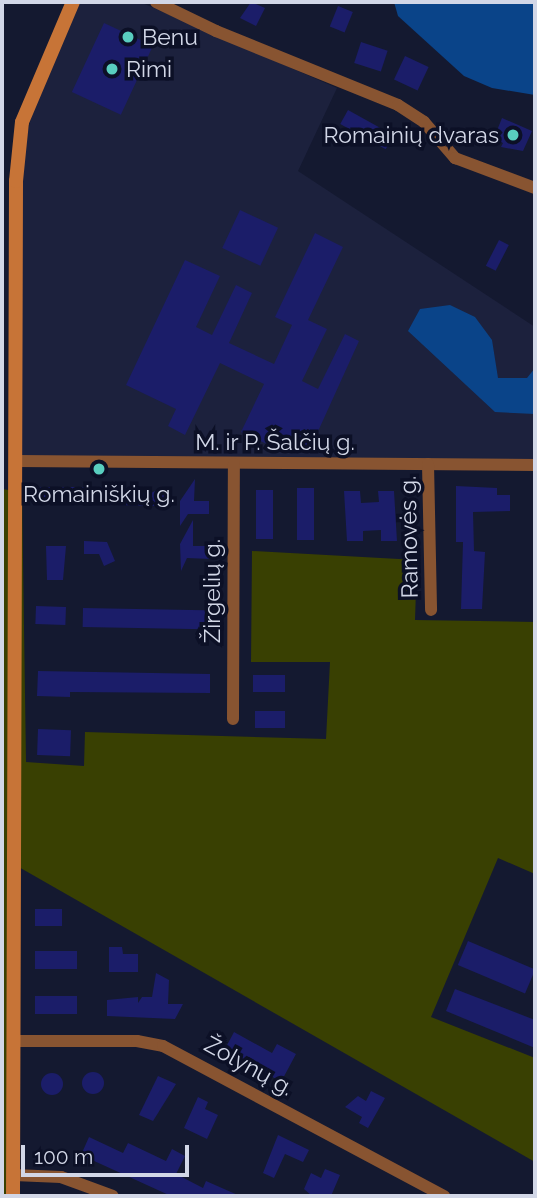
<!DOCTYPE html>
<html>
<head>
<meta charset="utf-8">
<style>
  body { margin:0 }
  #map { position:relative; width:537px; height:1198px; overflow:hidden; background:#141930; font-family:Raleway,sans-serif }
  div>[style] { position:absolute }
  .built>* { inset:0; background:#1c213d }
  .green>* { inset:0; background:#394002 }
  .water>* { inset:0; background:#0a4489 }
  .building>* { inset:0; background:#1b1d69; transform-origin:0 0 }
  .round { border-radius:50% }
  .minor>* { height:12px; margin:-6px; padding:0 6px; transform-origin:6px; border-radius:6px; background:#885431 }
  .secondary>* { height:14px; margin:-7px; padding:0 7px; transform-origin:7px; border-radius:7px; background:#c77437 }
  .dots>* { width:19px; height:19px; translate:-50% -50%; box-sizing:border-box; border:4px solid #0c1026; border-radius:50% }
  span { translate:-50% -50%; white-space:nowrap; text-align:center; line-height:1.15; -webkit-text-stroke:7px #0c1026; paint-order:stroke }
  .poi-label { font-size:23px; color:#d2d7e7 }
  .left { translate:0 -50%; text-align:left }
  .right { translate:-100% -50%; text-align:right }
  .street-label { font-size:23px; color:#d2d7e7 }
  .frame { position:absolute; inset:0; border:4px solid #d2d7e7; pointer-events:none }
  .scale { position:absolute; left:21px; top:1145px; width:168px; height:32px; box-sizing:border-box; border:4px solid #d2d7e7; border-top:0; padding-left:9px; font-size:21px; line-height:24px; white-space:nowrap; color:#d2d7e7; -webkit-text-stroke:5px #0c1026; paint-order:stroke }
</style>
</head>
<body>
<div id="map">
  <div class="built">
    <div style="clip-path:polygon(80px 2px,140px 2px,337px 88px,298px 171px,535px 327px,535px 460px,21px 456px,23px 148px,32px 115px)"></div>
  </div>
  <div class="green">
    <div style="clip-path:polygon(2px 489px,22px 492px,26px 762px,84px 766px,85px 732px,326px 739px,330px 662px,251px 662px,252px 551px,417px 560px,415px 620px,535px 622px,535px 874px,498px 858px,431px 1017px,535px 1058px,535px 1162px,17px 866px,13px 1196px,2px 1196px)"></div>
  </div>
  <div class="water">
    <div style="clip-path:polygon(394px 2px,535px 3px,535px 95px,492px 88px,464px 76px,398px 16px)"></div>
    <div style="clip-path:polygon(450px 305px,475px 317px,492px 340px,498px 378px,527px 378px,535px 368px,535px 414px,495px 412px,408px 331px,420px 309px)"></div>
  </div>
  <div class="building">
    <div style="clip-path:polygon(251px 2px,265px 8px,256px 26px,240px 18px)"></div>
    <div style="left:338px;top:6px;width:16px;height:22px;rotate:22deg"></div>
    <div style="left:104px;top:23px;width:54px;height:76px;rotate:25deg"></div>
    <div style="left:361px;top:42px;width:28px;height:22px;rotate:18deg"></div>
    <div style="left:405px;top:56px;width:26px;height:26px;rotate:25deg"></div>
    <div style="left:348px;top:110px;width:52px;height:16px;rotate:29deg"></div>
    <div style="clip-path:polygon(502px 118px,532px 131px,523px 151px,501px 147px,503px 143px,494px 138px)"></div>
    <div style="left:240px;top:210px;width:42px;height:42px;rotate:25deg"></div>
    <div style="clip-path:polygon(315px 233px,343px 247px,308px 320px,327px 329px,302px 381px,318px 389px,345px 334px,359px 341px,310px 449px,277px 433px,271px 446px,241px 432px,264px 384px,220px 363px,185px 435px,168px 426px,176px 409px,126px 385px,185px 260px,220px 276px,196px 327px,212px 335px,236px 285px,252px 293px,229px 343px,274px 364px,292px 325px,275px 317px)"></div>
    <div style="left:499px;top:240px;width:11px;height:29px;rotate:27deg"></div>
    <div style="clip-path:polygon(195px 479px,194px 501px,209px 501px,209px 514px,188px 514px,180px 526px,180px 501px)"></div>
    <div style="clip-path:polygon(456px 486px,497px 488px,497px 495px,510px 495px,510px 511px,473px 512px,474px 551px,485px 552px,482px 609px,461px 609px,463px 542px,456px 542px)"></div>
    <div style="clip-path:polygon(40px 487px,119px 487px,119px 493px,151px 493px,161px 488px,167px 500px,155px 506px,40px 503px)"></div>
    <div style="left:297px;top:488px;width:17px;height:52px"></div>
    <div style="left:256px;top:490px;width:17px;height:49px"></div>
    <div style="clip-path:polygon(344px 491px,360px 491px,361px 503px,379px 502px,378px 491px,394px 491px,397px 541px,381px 541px,381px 530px,363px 531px,363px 541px,347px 541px)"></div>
    <div style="clip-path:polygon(193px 520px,193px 546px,211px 546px,211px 559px,187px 558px,181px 571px,180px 544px)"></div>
    <div style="clip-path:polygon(84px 541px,107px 542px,115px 561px,104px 566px,99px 554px,84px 554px)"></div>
    <div style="clip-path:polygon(46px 546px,66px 546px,63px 580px,47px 580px)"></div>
    <div style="left:36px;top:606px;width:30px;height:18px;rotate:2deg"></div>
    <div style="left:83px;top:608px;width:122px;height:19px;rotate:1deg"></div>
    <div style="clip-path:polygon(38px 671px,210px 674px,210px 693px,70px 692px,70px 697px,37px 696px)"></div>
    <div style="left:253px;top:675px;width:32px;height:17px"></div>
    <div style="left:255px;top:711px;width:30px;height:17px"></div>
    <div style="left:38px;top:729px;width:33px;height:26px;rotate:2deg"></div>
    <div style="left:35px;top:909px;width:27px;height:17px"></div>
    <div style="left:468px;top:941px;width:73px;height:26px;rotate:23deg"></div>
    <div style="clip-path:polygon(109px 947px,122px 947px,123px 954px,138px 954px,138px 972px,109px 972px)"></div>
    <div style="left:77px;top:951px;width:18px;height:42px;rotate:90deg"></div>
    <div style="clip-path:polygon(156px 973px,169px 980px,168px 1004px,183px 1004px,175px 1019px,107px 1016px,107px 1000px,138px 997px,138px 1003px,142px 997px,152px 997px)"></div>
    <div style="clip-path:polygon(455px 989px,535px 1020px,535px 1048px,446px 1011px)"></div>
    <div style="left:35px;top:996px;width:42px;height:18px"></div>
    <div style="clip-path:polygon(234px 1032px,272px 1053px,277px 1044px,296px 1054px,281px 1082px,225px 1049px)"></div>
    <div class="round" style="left:82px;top:1072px;width:22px;height:22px"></div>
    <div class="round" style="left:41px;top:1073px;width:22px;height:22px"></div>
    <div style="clip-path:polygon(158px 1076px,176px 1084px,153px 1121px,139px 1115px)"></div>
    <div style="clip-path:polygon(371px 1091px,385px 1098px,368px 1128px,359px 1123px,362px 1117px,345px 1107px,358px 1096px,366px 1101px)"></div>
    <div style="clip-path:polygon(198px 1097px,208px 1102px,205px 1109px,218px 1115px,207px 1139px,184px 1128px)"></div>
    <div style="clip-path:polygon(278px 1135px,309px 1150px,303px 1162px,285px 1154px,274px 1178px,263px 1173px)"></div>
    <div style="clip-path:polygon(89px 1137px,123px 1153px,128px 1143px,166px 1161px,172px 1149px,185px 1156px,176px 1174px,203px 1188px,206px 1181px,240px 1196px,171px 1196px,81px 1155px)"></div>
    <div style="clip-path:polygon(325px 1169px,340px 1175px,331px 1196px,312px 1196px,304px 1189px,311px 1173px,321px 1178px)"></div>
  </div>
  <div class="minor">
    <div style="left:156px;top:2px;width:67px;rotate:25.8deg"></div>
    <div style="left:216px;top:31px;width:196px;rotate:22.1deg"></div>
    <div style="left:398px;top:105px;width:31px;rotate:33deg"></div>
    <div style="left:424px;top:122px;width:48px;rotate:49.3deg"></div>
    <div style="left:455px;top:158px;width:85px;rotate:20.6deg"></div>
    <div style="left:16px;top:461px;width:519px;rotate:0.44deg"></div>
    <div style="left:428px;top:464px;width:146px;rotate:88.8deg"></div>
    <div style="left:233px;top:719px;width:255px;rotate:-89.8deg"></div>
    <div style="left:15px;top:1041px;width:122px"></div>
    <div style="left:137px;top:1041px;width:26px;rotate:11deg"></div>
    <div style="left:163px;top:1046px;width:319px;rotate:28.1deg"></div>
    <div style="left:14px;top:1175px;width:47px;rotate:2.4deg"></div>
    <div style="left:61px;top:1177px;width:55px;rotate:20.1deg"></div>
  </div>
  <div class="secondary">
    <div style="left:13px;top:1196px;width:1015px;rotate:-89.83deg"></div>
    <div style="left:16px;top:181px;width:59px;rotate:-84.2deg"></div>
    <div style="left:22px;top:122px;width:130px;rotate:-67deg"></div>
  </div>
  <div class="dots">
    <div style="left:128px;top:37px;background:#59cebf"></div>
    <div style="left:112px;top:69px;background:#59cebf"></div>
    <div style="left:513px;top:135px;background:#59cebf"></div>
    <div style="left:99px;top:469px;background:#59cebf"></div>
  </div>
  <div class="poi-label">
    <span class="left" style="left:142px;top:37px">Benu</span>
    <span class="left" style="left:126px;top:69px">Rimi</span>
    <span class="right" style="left:499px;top:135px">Romainių dvaras</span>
    <span style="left:99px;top:494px">Romainiškių g.</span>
  </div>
  <div class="street-label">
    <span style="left:275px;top:442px">M. ir P. Šalčių g.</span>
    <span style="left:409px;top:537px;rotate:-91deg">Ramovės g.</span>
    <span style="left:212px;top:591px;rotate:-90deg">Žirgelių g.</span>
    <span style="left:249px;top:1066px;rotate:29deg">Žolynų g.</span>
  </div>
  <div class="frame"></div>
  <div class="scale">100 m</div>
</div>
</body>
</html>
